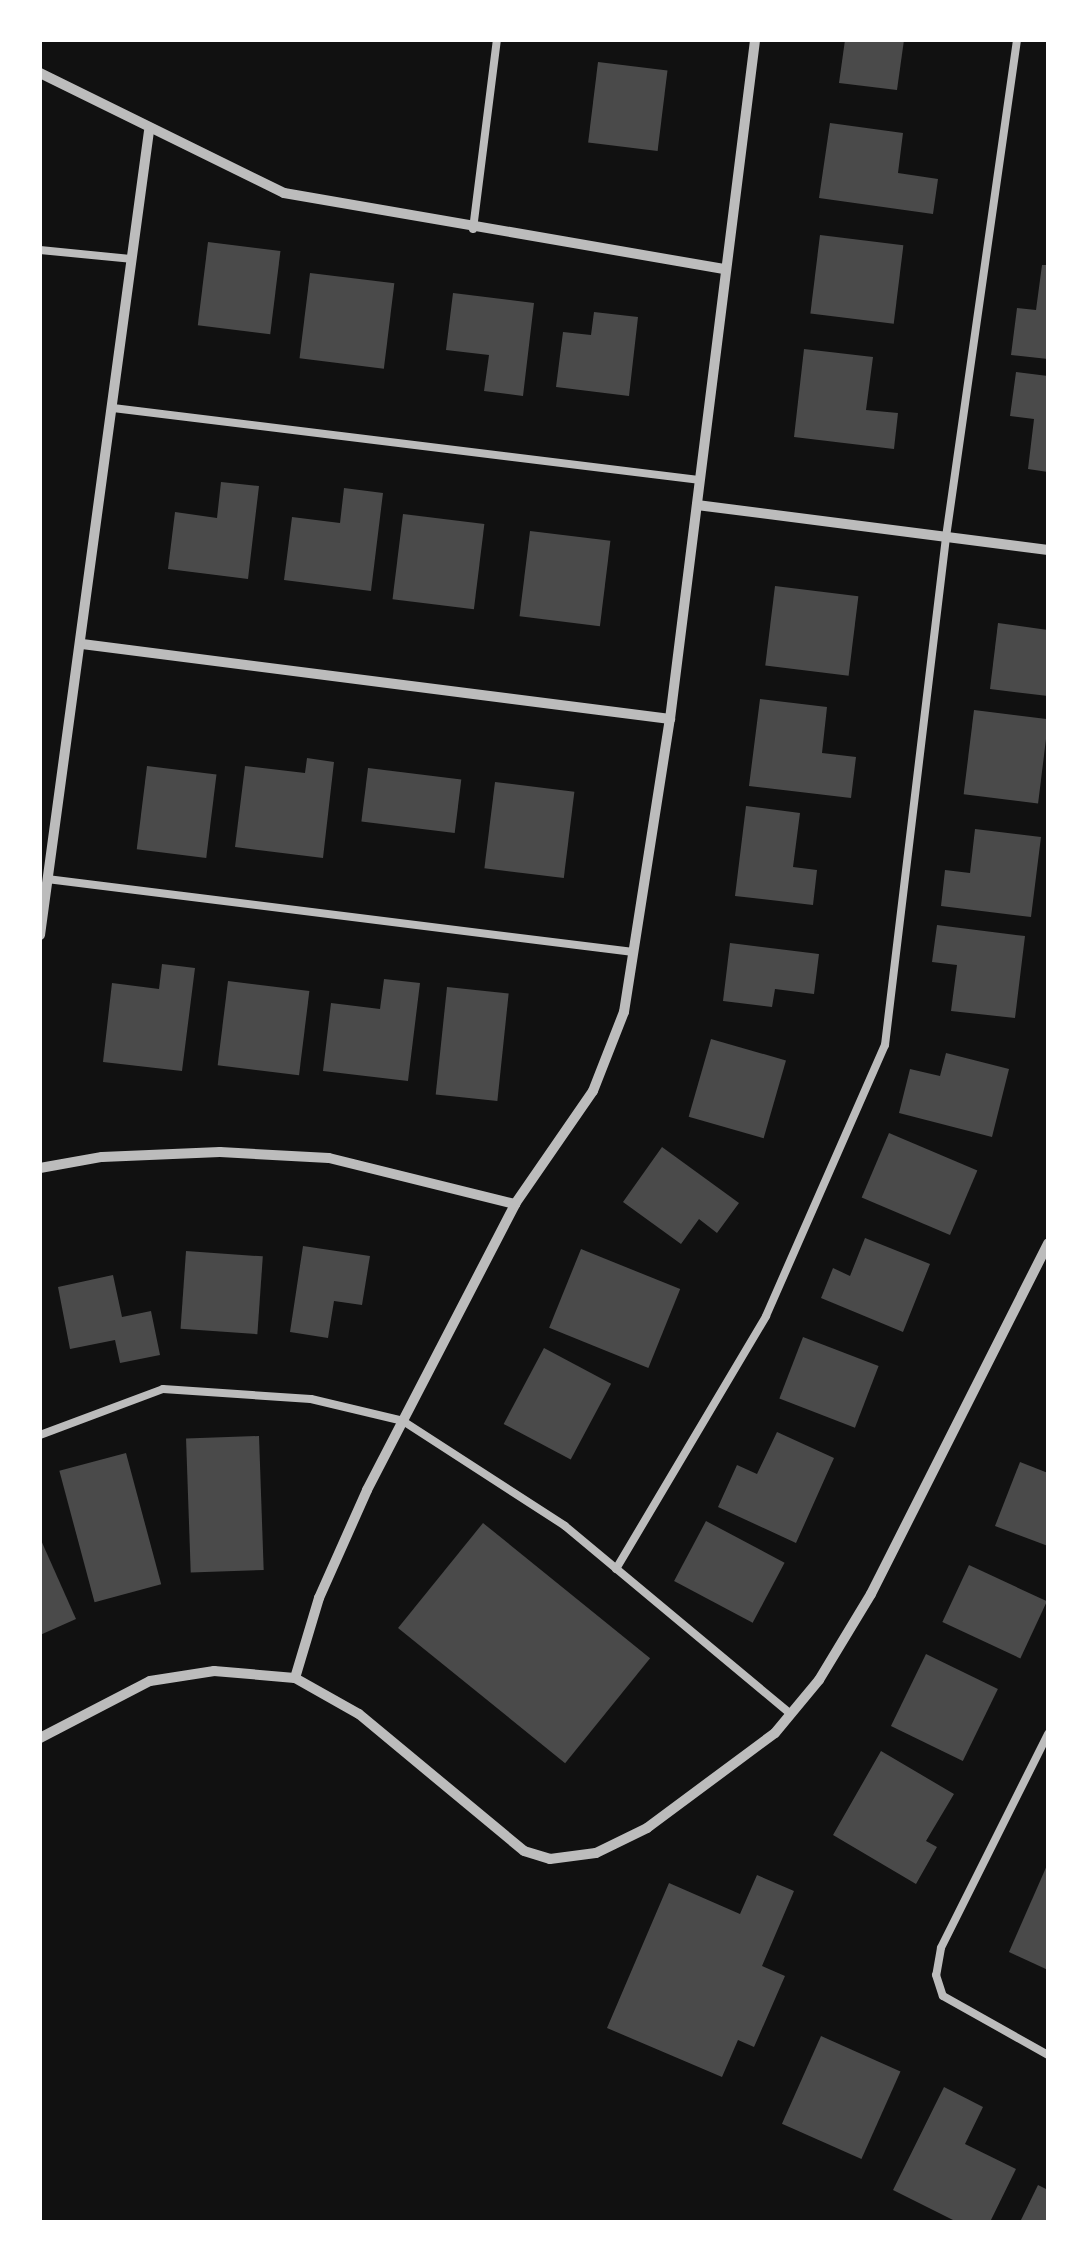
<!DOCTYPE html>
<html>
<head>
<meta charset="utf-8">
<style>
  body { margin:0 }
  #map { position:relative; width:1088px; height:2262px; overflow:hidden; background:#111; font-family:"Alegreya Sans",sans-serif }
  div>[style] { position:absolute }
  .building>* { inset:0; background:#4a4a4a; transform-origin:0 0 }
  .service>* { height:8px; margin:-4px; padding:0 4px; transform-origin:4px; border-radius:4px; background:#bcbcbc }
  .minor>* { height:10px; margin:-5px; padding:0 5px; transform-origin:5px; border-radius:5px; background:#bcbcbc }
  span { translate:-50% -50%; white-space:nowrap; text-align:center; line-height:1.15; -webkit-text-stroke:10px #fff; paint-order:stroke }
  .frame { position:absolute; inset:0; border:42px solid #fff; pointer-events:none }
</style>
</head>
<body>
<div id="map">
  <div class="building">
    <div style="clip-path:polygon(845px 40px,904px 40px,897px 90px,839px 83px)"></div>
    <div style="left:598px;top:62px;width:70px;height:81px;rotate:7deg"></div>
    <div style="clip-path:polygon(830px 123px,903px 133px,898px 173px,938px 179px,933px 214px,819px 198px)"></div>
    <div style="left:820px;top:235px;width:84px;height:79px;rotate:7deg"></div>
    <div style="left:208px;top:242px;width:73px;height:84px;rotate:7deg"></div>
    <div style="clip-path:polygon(1042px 265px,1048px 265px,1048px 359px,1011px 355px,1017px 308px,1036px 310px)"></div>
    <div style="left:310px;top:273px;width:85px;height:86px;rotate:7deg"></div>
    <div style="clip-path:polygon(453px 293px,534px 303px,523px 396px,484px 391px,489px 355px,446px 350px)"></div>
    <div style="clip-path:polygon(594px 312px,638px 317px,629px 396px,556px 387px,563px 332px,591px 335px)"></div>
    <div style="clip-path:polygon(804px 349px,873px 357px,866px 410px,898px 413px,894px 449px,794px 437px)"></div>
    <div style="clip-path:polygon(1016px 372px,1048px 376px,1048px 472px,1028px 469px,1034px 419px,1010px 416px)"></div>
    <div style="clip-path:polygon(221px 482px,259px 486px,248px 579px,168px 569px,175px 512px,217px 518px)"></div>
    <div style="clip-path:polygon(344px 488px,383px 493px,371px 591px,284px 580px,292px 517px,340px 523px)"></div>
    <div style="left:403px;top:514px;width:82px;height:86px;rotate:7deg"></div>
    <div style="left:530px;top:531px;width:81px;height:86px;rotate:7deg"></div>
    <div style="left:775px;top:586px;width:84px;height:80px;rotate:7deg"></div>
    <div style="clip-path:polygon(998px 623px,1048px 630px,1048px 696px,990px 689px)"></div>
    <div style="clip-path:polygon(760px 699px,827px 707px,822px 753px,856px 757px,851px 798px,749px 786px)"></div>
    <div style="left:974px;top:710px;width:75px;height:85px;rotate:7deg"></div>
    <div style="clip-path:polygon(307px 758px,334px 762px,323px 858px,235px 847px,245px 766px,305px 773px)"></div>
    <div style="left:147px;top:766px;width:70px;height:84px;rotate:7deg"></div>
    <div style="left:368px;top:768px;width:94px;height:54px;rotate:7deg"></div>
    <div style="left:495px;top:782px;width:80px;height:87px;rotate:7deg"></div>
    <div style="clip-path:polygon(746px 806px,800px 813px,793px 867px,817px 870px,813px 905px,735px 896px)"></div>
    <div style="clip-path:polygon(975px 829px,1041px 837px,1031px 917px,941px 906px,945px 870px,970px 873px)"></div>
    <div style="clip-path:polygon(937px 925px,1025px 936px,1015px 1018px,951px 1011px,957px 965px,932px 962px)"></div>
    <div style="clip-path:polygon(730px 943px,819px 954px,814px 994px,775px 989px,772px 1007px,723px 1001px)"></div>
    <div style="clip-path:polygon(162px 964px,195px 968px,182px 1071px,103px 1062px,112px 983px,159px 989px)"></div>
    <div style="clip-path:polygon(384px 979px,420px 983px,408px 1081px,323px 1071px,331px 1003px,380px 1009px)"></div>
    <div style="left:228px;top:981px;width:82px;height:85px;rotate:7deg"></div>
    <div style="left:447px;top:987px;width:62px;height:108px;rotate:6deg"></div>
    <div style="left:711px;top:1039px;width:78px;height:81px;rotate:16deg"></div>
    <div style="clip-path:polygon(946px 1053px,1009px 1069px,992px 1137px,899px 1113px,910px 1069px,940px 1076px)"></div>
    <div style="left:889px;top:1133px;width:96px;height:70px;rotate:23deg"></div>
    <div style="clip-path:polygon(662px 1147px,739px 1203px,717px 1233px,699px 1219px,681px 1244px,623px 1202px)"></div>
    <div style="clip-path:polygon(865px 1238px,930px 1264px,903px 1332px,821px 1298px,833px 1268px,850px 1276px)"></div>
    <div style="clip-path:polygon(303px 1246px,370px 1256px,362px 1305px,334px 1301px,328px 1338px,290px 1332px)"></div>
    <div style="left:581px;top:1249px;width:107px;height:85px;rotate:22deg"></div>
    <div style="left:186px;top:1251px;width:77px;height:78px;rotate:4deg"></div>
    <div style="clip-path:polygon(113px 1275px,122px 1317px,151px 1311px,160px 1355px,120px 1363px,115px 1340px,70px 1349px,58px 1287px)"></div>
    <div style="left:803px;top:1337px;width:81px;height:66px;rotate:21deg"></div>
    <div style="left:544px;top:1348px;width:76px;height:86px;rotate:28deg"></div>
    <div style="clip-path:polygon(777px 1432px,834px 1458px,796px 1543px,718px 1507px,737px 1465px,757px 1474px)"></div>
    <div style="left:259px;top:1436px;width:134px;height:73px;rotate:88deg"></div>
    <div style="left:126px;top:1453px;width:136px;height:69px;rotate:75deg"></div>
    <div style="clip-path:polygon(1020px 1462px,1048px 1473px,1048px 1546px,995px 1526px)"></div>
    <div style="left:706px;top:1521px;width:89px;height:68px;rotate:28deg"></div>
    <div style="left:483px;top:1523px;width:215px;height:135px;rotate:39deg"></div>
    <div style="clip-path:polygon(40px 1538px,76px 1619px,40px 1635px)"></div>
    <div style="left:969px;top:1565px;width:86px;height:63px;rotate:25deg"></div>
    <div style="left:926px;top:1654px;width:80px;height:80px;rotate:26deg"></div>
    <div style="clip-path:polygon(881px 1751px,954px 1794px,926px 1841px,937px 1847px,916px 1884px,833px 1835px)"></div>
    <div style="clip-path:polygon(1048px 1863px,1048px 1970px,1009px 1952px)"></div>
    <div style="clip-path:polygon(757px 1875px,794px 1891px,762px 1966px,785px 1976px,754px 2047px,738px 2040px,722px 2077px,607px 2028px,669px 1883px,740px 1914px)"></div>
    <div style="left:821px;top:2036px;width:87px;height:96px;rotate:24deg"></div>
    <div style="clip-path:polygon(944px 2087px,983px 2107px,965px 2144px,1016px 2169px,990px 2222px,957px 2222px,893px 2190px)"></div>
    <div style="clip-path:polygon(1038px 2185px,1048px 2190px,1048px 2222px,1020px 2222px)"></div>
  </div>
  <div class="service">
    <div style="left:473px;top:229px;width:191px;rotate:-82.8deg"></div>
    <div style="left:40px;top:250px;width:91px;rotate:5.6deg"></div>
    <div style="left:113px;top:408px;width:590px;rotate:7deg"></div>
    <div style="left:47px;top:879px;width:591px;rotate:7.1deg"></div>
    <div style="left:40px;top:1435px;width:131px;rotate:-20.5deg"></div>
    <div style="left:163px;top:1389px;width:148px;rotate:3.9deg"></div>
    <div style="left:311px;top:1399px;width:95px;rotate:13.4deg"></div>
    <div style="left:403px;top:1421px;width:193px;rotate:32.9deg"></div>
    <div style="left:565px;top:1526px;width:294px;rotate:39.8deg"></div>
    <div style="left:616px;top:1569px;width:294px;rotate:-59.3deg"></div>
    <div style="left:766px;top:1316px;width:296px;rotate:-66.3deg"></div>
    <div style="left:885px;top:1045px;width:512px;rotate:-83.15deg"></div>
    <div style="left:946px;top:537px;width:502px;rotate:-81.87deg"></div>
    <div style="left:1048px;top:1734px;width:239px;rotate:116.6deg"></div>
    <div style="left:941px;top:1948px;width:27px;rotate:100deg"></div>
    <div style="left:936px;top:1975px;width:22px;rotate:72deg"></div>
    <div style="left:943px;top:1996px;width:120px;rotate:29.3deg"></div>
  </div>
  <div class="minor">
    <div style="left:40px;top:73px;width:272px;rotate:26.2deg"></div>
    <div style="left:284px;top:193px;width:445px;rotate:9.8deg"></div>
    <div style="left:697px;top:505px;width:354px;rotate:7.3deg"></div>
    <div style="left:82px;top:644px;width:593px;rotate:7.27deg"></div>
    <div style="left:40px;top:935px;width:811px;rotate:-82.28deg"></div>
    <div style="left:40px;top:1168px;width:63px;rotate:-10.1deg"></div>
    <div style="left:102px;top:1157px;width:118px;rotate:-2.4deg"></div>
    <div style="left:220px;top:1152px;width:109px;rotate:3.2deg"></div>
    <div style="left:329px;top:1158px;width:192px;rotate:13.9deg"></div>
    <div style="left:295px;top:1678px;width:84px;rotate:-73.3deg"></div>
    <div style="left:319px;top:1598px;width:118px;rotate:-66deg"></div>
    <div style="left:367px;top:1490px;width:322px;rotate:-62.6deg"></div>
    <div style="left:515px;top:1204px;width:137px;rotate:-55.4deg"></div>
    <div style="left:593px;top:1091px;width:85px;rotate:-68.6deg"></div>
    <div style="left:624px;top:1012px;width:297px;rotate:-81.1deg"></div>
    <div style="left:670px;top:719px;width:684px;rotate:-82.86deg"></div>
    <div style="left:40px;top:1738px;width:124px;rotate:-27.4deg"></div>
    <div style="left:150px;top:1681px;width:65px;rotate:-8.9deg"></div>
    <div style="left:214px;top:1671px;width:81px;rotate:4.9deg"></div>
    <div style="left:295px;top:1678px;width:73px;rotate:29.4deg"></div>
    <div style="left:359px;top:1714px;width:214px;rotate:39.7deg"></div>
    <div style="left:524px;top:1851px;width:27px;rotate:17deg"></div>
    <div style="left:550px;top:1859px;width:46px;rotate:-7.4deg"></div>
    <div style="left:596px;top:1853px;width:57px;rotate:-26.1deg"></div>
    <div style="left:647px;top:1828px;width:159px;rotate:-36.6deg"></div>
    <div style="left:775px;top:1733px;width:69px;rotate:-50.3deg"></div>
    <div style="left:819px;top:1680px;width:100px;rotate:-58.8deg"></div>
    <div style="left:871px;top:1594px;width:393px;rotate:-63.2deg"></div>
  </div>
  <div class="frame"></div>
</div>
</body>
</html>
